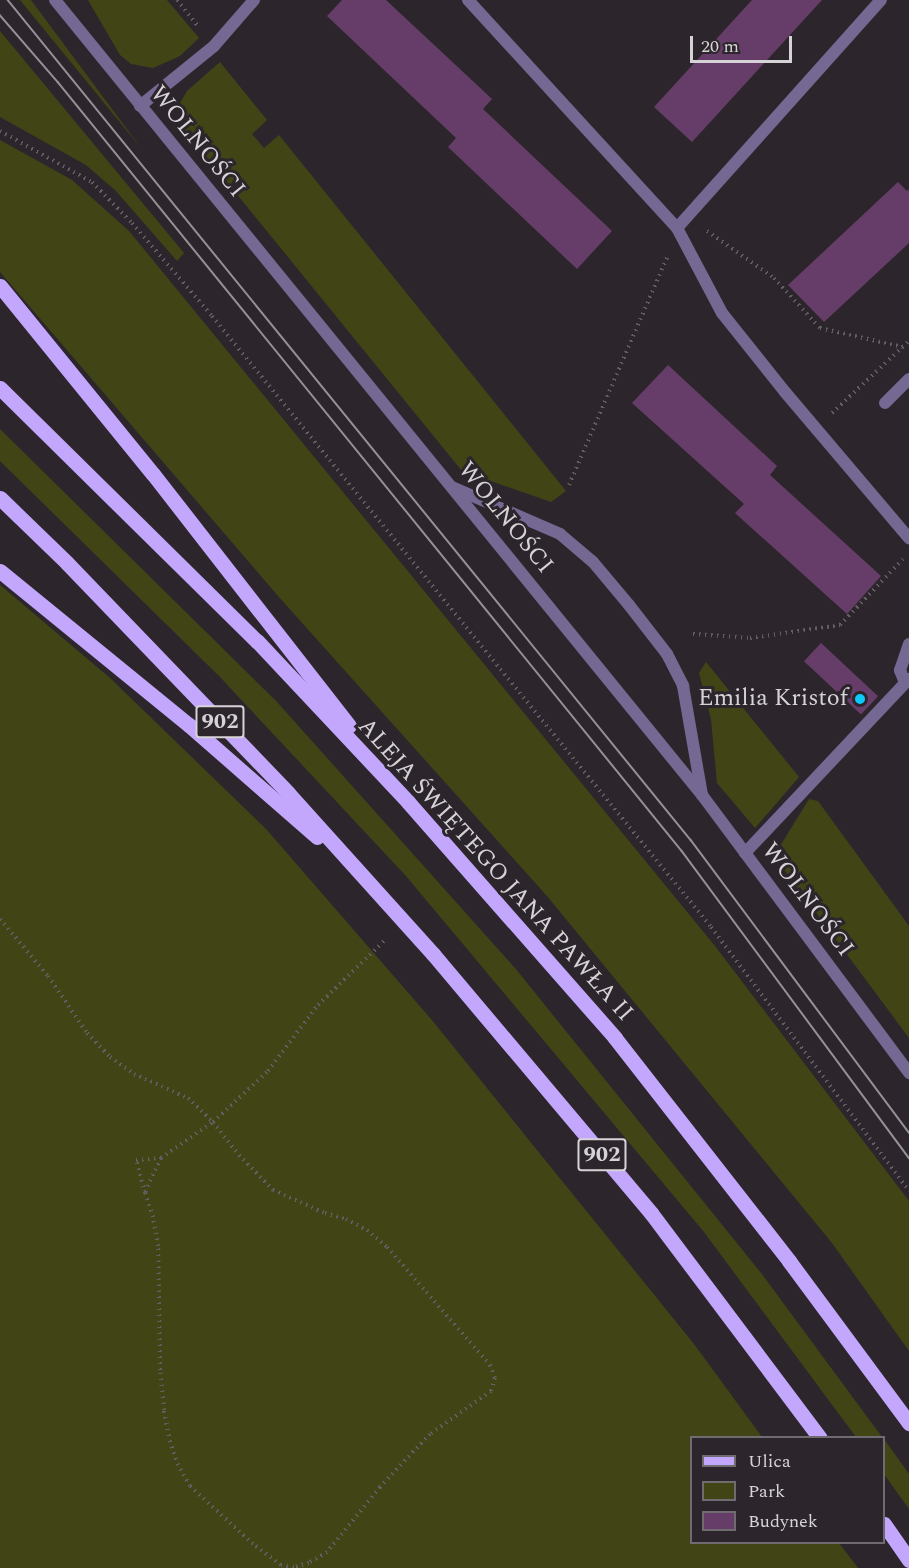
<!DOCTYPE html>
<html>
<head>
<meta charset="utf-8">
<style>
  body { margin:0 }
  #map { position:relative; width:909px; height:1568px; overflow:hidden; background:#2c262c; font-family:Spectral,serif }
  div>[style] { position:absolute }
  .green>* { inset:0; background:#414515 }
  .building>* { inset:0; background:#663d68; transform-origin:0 0 }
  .path>* { height:4px; margin-top:-2px; transform-origin:0; background:repeating-linear-gradient(90deg,#635e63 0 1.5px,transparent 0 6px) }
  .service>* { height:12px; margin:-6px; padding:0 6px; transform-origin:6px; border-radius:6px; background:#756892 }
  .minor>* { height:12px; margin:-6px; padding:0 6px; transform-origin:6px; border-radius:6px; background:#756892 }
  .tertiary>* { height:12px; margin:-6px; padding:0 6px; transform-origin:6px; border-radius:6px; background:#756892 }
  .primary>* { height:15px; margin:-7.5px; padding:0 7.5px; transform-origin:7.5px; border-radius:7.5px; background:#c3a7fd }
  .tram>* { height:1.5px; margin:-0.75px; padding:0 0.75px; transform-origin:0.75px; border-radius:0.75px; background:#959196 }
  .dots>* { width:16px; height:16px; translate:-50% -50%; box-sizing:border-box; border:3px solid #2c262c; border-radius:50% }
  span { translate:-50% -50%; white-space:nowrap; text-align:center; line-height:1.15; -webkit-text-stroke:6px #2c262c; paint-order:stroke }
  .shield-label span { padding:2px 4px; background:#2c262c; border:2px solid; border-radius:4px; -webkit-text-stroke-width:0 }
  .shield-label { font-size:22px; color:#d6d3d7; font-weight:700 }
  .street-label { font-size:24px; color:#d6d3d7 }
  .poi-label { font-size:24px; color:#d6d3d7 }
  .right { translate:-100% -50%; text-align:right }
  .legend { position:absolute; left:690px; top:1436px; width:195px; height:108px; box-sizing:border-box; background:#2c262c; border:2px solid #706b70; margin:0; padding:8px 10px; list-style:none; font-size:18px; color:#d6d3d7 }
  .legend li { display:flex; align-items:center; gap:12px; height:30px }
  .legend b { width:30px; border:2px solid #706b70 }
  .scale { position:absolute; left:690px; top:36px; width:102px; height:27px; box-sizing:border-box; border:3px solid #d6d3d7; border-top:0; padding-left:8px; font-size:18px; line-height:21px; white-space:nowrap; color:#d6d3d7; -webkit-text-stroke:4px #2c262c; paint-order:stroke }
</style>
</head>
<body>
<div id="map">
  <div class="green">
    <div style="clip-path:polygon(20px 0,31px 0,141px 148px)"></div>
    <div style="clip-path:polygon(88px 0,167px 0,199px 38px,180px 56px,153px 68px,131px 64px,120px 55px)"></div>
    <div style="clip-path:polygon(0 31px,184px 253px,177px 261px,116px 191px,86px 165px,0 117px)"></div>
    <div style="clip-path:polygon(220px 62px,267px 120px,252px 134px,264px 148px,279px 135px,566px 491px,551px 502px,462px 471px,183px 128px,179px 105px,187px 91px)"></div>
    <div style="clip-path:polygon(0 140px,72px 180px,129px 231px,715px 946px,909px 1201px,909px 1351px,832px 1243px,547px 896px,278px 596px,0 272px)"></div>
    <div style="clip-path:polygon(0 429px,277px 702px,515px 968px,761px 1273px,882px 1437px,856px 1437px,704px 1232px,406px 876px,220px 677px,0 461px)"></div>
    <div style="clip-path:polygon(0 585px,110px 678px,266px 829px,431px 1019px,694px 1344px,762px 1437px,692px 1438px,692px 1542px,839px 1543px,858px 1568px,0 1568px)"></div>
    <div style="clip-path:polygon(706px 662px,799px 777px,755px 828px,717px 783px,711px 719px,699px 673px)"></div>
    <div style="clip-path:polygon(809px 799px,818px 801px,909px 926px,909px 1038px,774px 856px)"></div>
    <div style="clip-path:polygon(884px 1439px,909px 1474px,909px 1509px,884px 1474px)"></div>
  </div>
  <div class="building">
    <div style="clip-path:polygon(342px 0,386px 0,492px 99px,483px 109px,612px 231px,577px 269px,448px 147px,456px 138px,327px 16px)"></div>
    <div style="clip-path:polygon(752px 0,822px 0,692px 142px,654px 107px)"></div>
    <div style="clip-path:polygon(898px 182px,907px 191px,909px 189px,909px 243px,824px 322px,788px 285px)"></div>
    <div style="clip-path:polygon(668px 365px,777px 466px,770px 475px,881px 576px,847px 614px,735px 513px,744px 504px,632px 403px)"></div>
    <div style="left:821px;top:643px;width:78px;height:25px;rotate:43deg"></div>
  </div>
  <div class="path">
    <div style="left:177px;top:0;width:35px;rotate:51deg"></div>
    <div style="left:0;top:131px;width:105px;rotate:29deg"></div>
    <div style="left:92px;top:182px;width:57px;rotate:45.7deg"></div>
    <div style="left:132px;top:223px;width:123px;rotate:49.3deg"></div>
    <div style="left:212px;top:316px;width:789px;rotate:50.76deg"></div>
    <div style="left:711px;top:927px;width:330px;rotate:53.1deg"></div>
    <div style="left:707px;top:231px;width:82px;rotate:35deg"></div>
    <div style="left:774px;top:278px;width:68px;rotate:47.4deg"></div>
    <div style="left:820px;top:328px;width:85px;rotate:12.9deg"></div>
    <div style="left:832px;top:413px;width:105px;rotate:-43.1deg"></div>
    <div style="left:569px;top:485px;width:248px;rotate:-66.7deg"></div>
    <div style="left:693px;top:634px;width:57px;rotate:4deg"></div>
    <div style="left:750px;top:638px;width:91px;rotate:-8.2deg"></div>
    <div style="left:840px;top:625px;width:91px;rotate:-46.3deg"></div>
    <div style="left:0;top:919px;width:75px;rotate:49.9deg"></div>
    <div style="left:48px;top:976px;width:69px;rotate:55.6deg"></div>
    <div style="left:87px;top:1033px;width:33px;rotate:46deg"></div>
    <div style="left:110px;top:1057px;width:29px;rotate:35deg"></div>
    <div style="left:134px;top:1074px;width:59px;rotate:24deg"></div>
    <div style="left:188px;top:1098px;width:35px;rotate:44deg"></div>
    <div style="left:213px;top:1122px;width:42px;rotate:51.8deg"></div>
    <div style="left:239px;top:1155px;width:49px;rotate:45.8deg"></div>
    <div style="left:273px;top:1190px;width:57px;rotate:23.9deg"></div>
    <div style="left:325px;top:1213px;width:22px;rotate:16deg"></div>
    <div style="left:346px;top:1219px;width:24px;rotate:28deg"></div>
    <div style="left:367px;top:1230px;width:26px;rotate:40deg"></div>
    <div style="left:387px;top:1247px;width:157px;rotate:48.9deg"></div>
    <div style="left:490px;top:1365px;width:14px;rotate:69deg"></div>
    <div style="left:495px;top:1378px;width:14px;rotate:107deg"></div>
    <div style="left:491px;top:1391px;width:75px;rotate:144.8deg"></div>
    <div style="left:430px;top:1434px;width:73px;rotate:133.3deg"></div>
    <div style="left:380px;top:1487px;width:84px;rotate:129.2deg"></div>
    <div style="left:327px;top:1552px;width:21px;rotate:149deg"></div>
    <div style="left:309px;top:1563px;width:16px;rotate:165deg"></div>
    <div style="left:294px;top:1567px;width:13px;rotate:-171deg"></div>
    <div style="left:281px;top:1565px;width:35px;rotate:-143deg"></div>
    <div style="left:253px;top:1544px;width:86px;rotate:-137.4deg"></div>
    <div style="left:190px;top:1486px;width:24px;rotate:-120deg"></div>
    <div style="left:178px;top:1465px;width:24px;rotate:-109deg"></div>
    <div style="left:170px;top:1442px;width:33px;rotate:-101deg"></div>
    <div style="left:164px;top:1410px;width:40px;rotate:-95.7deg"></div>
    <div style="left:160px;top:1370px;width:124px;rotate:-90.9deg"></div>
    <div style="left:158px;top:1246px;width:29px;rotate:-100deg"></div>
    <div style="left:153px;top:1217px;width:25px;rotate:-108deg"></div>
    <div style="left:161px;top:1158px;width:38px;rotate:115deg"></div>
    <div style="left:145px;top:1193px;width:34px;rotate:-105deg"></div>
    <div style="left:136px;top:1160px;width:25px;rotate:-5deg"></div>
    <div style="left:161px;top:1158px;width:63px;rotate:-34.7deg"></div>
    <div style="left:213px;top:1122px;width:75px;rotate:-42.8deg"></div>
    <div style="left:268px;top:1071px;width:83px;rotate:-52.9deg"></div>
    <div style="left:318px;top:1005px;width:95px;rotate:-44.1deg"></div>
  </div>
  <div class="service">
    <div style="left:885px;top:403px;width:34px;rotate:-45deg"></div>
    <div style="left:452px;top:487px;width:118px;rotate:23.5deg"></div>
    <div style="left:560px;top:534px;width:43px;rotate:40.3deg"></div>
    <div style="left:593px;top:562px;width:56px;rotate:50.1deg"></div>
    <div style="left:629px;top:605px;width:62px;rotate:52.2deg"></div>
    <div style="left:667px;top:654px;width:36px;rotate:63deg"></div>
    <div style="left:683px;top:686px;width:111px;rotate:80.1deg"></div>
    <div style="left:745px;top:853px;width:233px;rotate:-46.7deg"></div>
  </div>
  <div class="minor">
    <div style="left:468px;top:0;width:309px;rotate:47.5deg"></div>
    <div style="left:677px;top:228px;width:96px;rotate:62.1deg"></div>
    <div style="left:722px;top:313px;width:101px;rotate:51.4deg"></div>
    <div style="left:785px;top:392px;width:192px;rotate:49.7deg"></div>
    <div style="left:140px;top:106px;width:95px;rotate:-39deg"></div>
    <div style="left:214px;top:46px;width:61px;rotate:-49deg"></div>
    <div style="left:677px;top:228px;width:306px;rotate:-48.2deg"></div>
    <div style="left:909px;top:644px;width:28px;rotate:109deg"></div>
    <div style="left:900px;top:670px;width:14px;rotate:69deg"></div>
    <div style="left:905px;top:683px;width:6px;rotate:-45deg"></div>
  </div>
  <div class="tertiary">
    <div style="left:55px;top:0;width:1025px;rotate:50.86deg"></div>
    <div style="left:702px;top:795px;width:347px;rotate:53.3deg"></div>
  </div>
  <div class="primary">
    <div style="left:0;top:286px;width:242px;rotate:50.9deg"></div>
    <div style="left:153px;top:474px;width:319px;rotate:52.1deg"></div>
    <div style="left:0;top:388px;width:361px;rotate:44.6deg"></div>
    <div style="left:257px;top:641px;width:221px;rotate:46.8deg"></div>
    <div style="left:408px;top:802px;width:314px;rotate:48.7deg"></div>
    <div style="left:615px;top:1038px;width:283px;rotate:52deg"></div>
    <div style="left:789px;top:1261px;width:202px;rotate:53.5deg"></div>
    <div style="left:0;top:498px;width:93px;rotate:44.1deg"></div>
    <div style="left:67px;top:563px;width:319px;rotate:46.1deg"></div>
    <div style="left:288px;top:793px;width:217px;rotate:48deg"></div>
    <div style="left:433px;top:954px;width:339px;rotate:49.9deg"></div>
    <div style="left:651px;top:1213px;width:281px;rotate:53.1deg"></div>
    <div style="left:0;top:571px;width:244px;rotate:39.2deg"></div>
    <div style="left:189px;top:725px;width:170px;rotate:41.2deg"></div>
    <div style="left:884px;top:1524px;width:44px;rotate:55.2deg"></div>
  </div>
  <div class="tram">
    <div style="left:8px;top:0;width:1083px;rotate:50.89deg"></div>
    <div style="left:691px;top:840px;width:365px;rotate:53.3deg"></div>
    <div style="left:0;top:15px;width:89px;rotate:49.1deg"></div>
    <div style="left:58px;top:82px;width:990px;rotate:50.94deg"></div>
    <div style="left:682px;top:851px;width:382px;rotate:53.5deg"></div>
  </div>
  <div class="dots">
    <div style="left:860px;top:699px;background:#0dcafa"></div>
  </div>
  <div class="shield-label">
    <span style="left:220px;top:722px">902</span>
    <span style="left:602px;top:1155px">902</span>
  </div>
  <div class="street-label">
    <span style="left:197px;top:142px;rotate:51deg">WOLNOŚCI</span>
    <span style="left:505px;top:518px;rotate:51deg">WOLNOŚCI</span>
    <span style="left:495px;top:870px;rotate:48deg">ALEJA ŚWIĘTEGO JANA PAWŁA II</span>
    <span style="left:807px;top:900px;rotate:53deg">WOLNOŚCI</span>
  </div>
  <div class="poi-label">
    <span class="right" style="left:848px;top:699px">Emilia Kristof</span>
  </div>
  <ul class="legend">
  <li><b style="height:8px;background:#c3a7fd"></b>Ulica</li>
  <li><b style="height:16px;background:#414515"></b>Park</li>
  <li><b style="height:16px;background:#663d68"></b>Budynek</li>
  </ul>
  <div class="scale">20 m</div>
</div>
</body>
</html>
